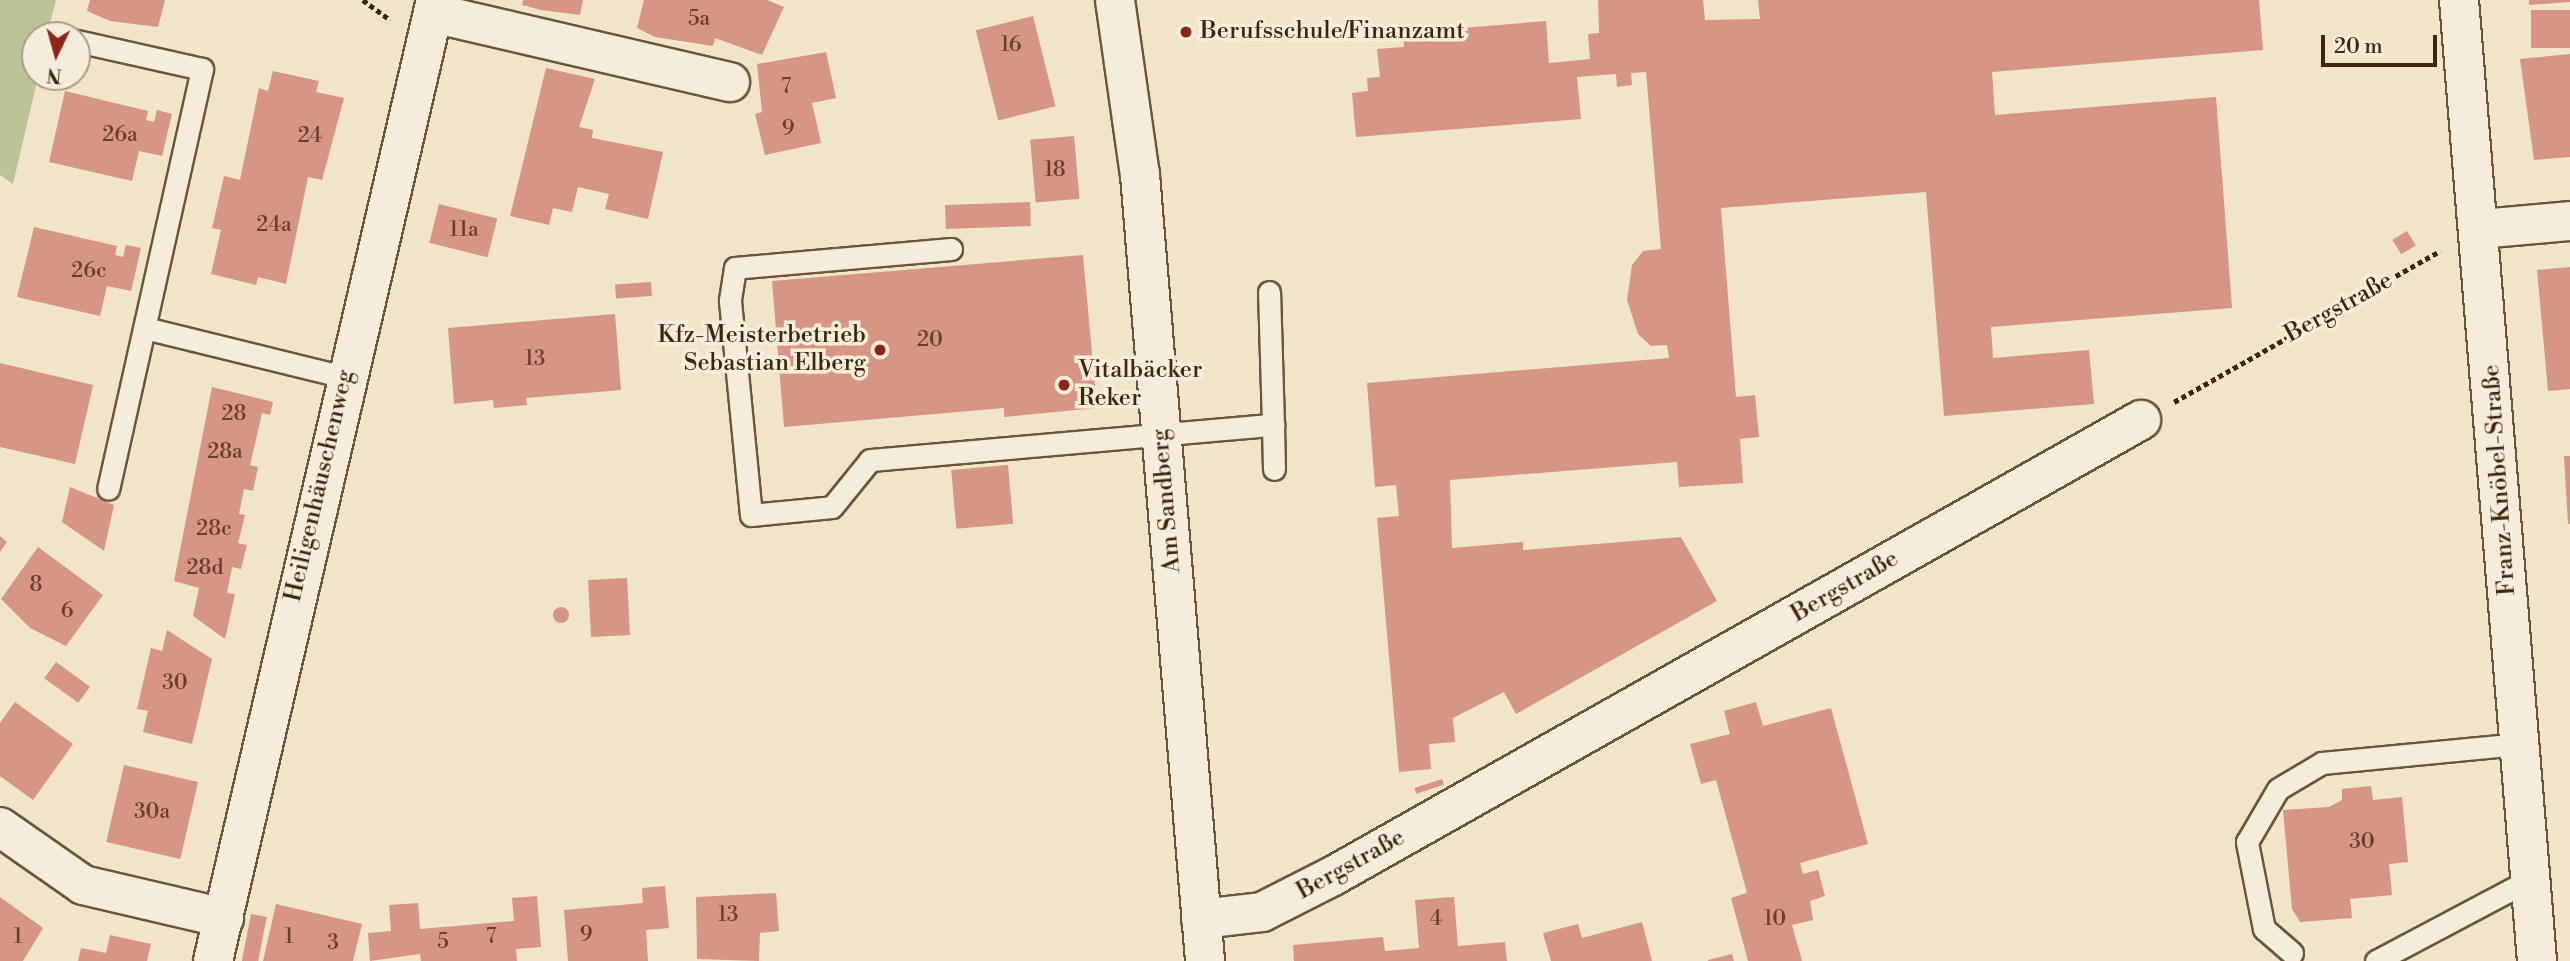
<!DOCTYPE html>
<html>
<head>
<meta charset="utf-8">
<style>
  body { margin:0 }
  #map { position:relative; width:2570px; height:961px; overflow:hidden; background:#f0e4c9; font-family:"Libre Bodoni",serif }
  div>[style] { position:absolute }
  .green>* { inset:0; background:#bcc495 }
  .building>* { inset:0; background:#d79583; transform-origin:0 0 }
  .round { border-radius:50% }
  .path>* { height:4.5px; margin-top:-2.25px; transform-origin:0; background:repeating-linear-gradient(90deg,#402509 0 5px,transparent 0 8.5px) }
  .roads { filter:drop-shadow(2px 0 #6c5539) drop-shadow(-2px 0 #6c5539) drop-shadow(0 2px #6c5539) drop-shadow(0 -2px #6c5539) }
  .lane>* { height:21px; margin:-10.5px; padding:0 10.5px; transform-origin:10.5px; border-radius:10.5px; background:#f5eddc }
  .street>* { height:38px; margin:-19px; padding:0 19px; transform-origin:19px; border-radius:19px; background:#f5eddc }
  .secondary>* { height:38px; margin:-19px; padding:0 19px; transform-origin:19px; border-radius:19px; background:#f5eddc }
  .dots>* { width:19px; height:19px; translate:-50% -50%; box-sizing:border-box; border:4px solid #f5eddc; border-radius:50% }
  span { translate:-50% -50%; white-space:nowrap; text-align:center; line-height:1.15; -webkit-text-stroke:7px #f5eddc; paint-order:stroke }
  .number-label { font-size:21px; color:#664128 }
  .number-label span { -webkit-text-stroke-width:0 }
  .poi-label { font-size:24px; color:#402509 }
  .left { translate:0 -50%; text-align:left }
  .right { translate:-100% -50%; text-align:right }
  .street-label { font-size:24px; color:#402509 }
  .north { position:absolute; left:21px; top:21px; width:70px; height:70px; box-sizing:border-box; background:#f5eddc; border:2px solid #ad9d88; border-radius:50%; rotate:185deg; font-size:19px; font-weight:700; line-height:28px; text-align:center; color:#402509 }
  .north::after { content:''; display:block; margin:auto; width:24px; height:32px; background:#8f2418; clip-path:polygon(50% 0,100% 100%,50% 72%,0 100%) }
  .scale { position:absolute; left:2321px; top:35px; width:116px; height:32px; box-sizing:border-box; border:4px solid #402509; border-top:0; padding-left:9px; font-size:21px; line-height:24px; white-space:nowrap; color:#402509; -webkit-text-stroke:5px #f5eddc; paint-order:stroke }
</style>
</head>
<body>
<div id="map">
  <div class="green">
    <div style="clip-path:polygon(0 0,56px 0,47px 35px,35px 35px,38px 77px,13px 184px,0 175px)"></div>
  </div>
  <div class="building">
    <div style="clip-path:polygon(90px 0,165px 0,158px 27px,110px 21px,87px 11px)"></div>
    <div style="clip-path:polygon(523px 0,583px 0,580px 15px,541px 10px,522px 5px)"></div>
    <div style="clip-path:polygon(644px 0,767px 0,784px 7px,762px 55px,715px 38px,713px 46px,655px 37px,637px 28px)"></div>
    <div style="clip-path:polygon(1598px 0,1703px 0,1705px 20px,1760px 19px,1758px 0,2259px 0,2263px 50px,1992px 72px,1995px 115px,2216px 97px,2232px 308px,1991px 327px,1993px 358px,2089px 350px,2094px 404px,1944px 416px,1926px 192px,1721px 208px,1736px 397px,1755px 395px,1759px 437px,1740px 439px,1743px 483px,1679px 487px,1677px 462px,1450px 480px,1452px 548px,1523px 542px,1523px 550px,1681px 537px,1717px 601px,1516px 714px,1504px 692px,1453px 718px,1455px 742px,1429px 744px,1431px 769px,1399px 772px,1377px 518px,1399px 516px,1396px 485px,1375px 487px,1367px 383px,1669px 358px,1667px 345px,1651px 346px,1638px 334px,1627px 300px,1632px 265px,1643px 251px,1661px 249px,1646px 72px,1631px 73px,1632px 85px,1617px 87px,1616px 74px,1577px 77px,1581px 119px,1356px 137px,1352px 93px,1368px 91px,1367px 78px,1380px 77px,1377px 49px,1404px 47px,1403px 33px,1546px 21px,1549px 63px,1590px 59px,1588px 34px,1599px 33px)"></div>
    <div style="clip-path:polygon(2529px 0,2570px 0,2570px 2px,2529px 5px)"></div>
    <div style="left:2570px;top:10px;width:38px;height:39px;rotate:90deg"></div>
    <div style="left:1033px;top:16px;width:93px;height:59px;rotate:76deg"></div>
    <div style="clip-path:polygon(826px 52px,836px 98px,812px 103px,821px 143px,765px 155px,755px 114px,762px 112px,757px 64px)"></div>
    <div style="clip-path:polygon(2570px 54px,2570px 157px,2534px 160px,2520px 59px)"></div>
    <div style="clip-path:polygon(546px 68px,595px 79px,579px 127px,593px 130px,592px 138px,663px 152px,648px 219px,605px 209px,609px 194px,578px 187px,572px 212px,553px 208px,549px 225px,510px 216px)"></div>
    <div style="clip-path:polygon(273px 71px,319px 81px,316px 92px,344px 98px,322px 180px,308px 177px,286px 284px,258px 277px,256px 285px,211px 274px,221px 230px,212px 228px,224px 176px,240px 180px,259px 88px,268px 91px)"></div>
    <div style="clip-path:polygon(65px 91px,148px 111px,146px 120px,154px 122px,157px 110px,172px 114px,162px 156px,139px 151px,132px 181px,49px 162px)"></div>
    <div style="left:1074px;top:136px;width:63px;height:44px;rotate:85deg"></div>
    <div style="left:1030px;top:202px;width:24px;height:85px;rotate:88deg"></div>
    <div style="left:439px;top:204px;width:60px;height:40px;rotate:14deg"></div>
    <div style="clip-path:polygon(34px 227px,117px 246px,115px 255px,123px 257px,126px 245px,141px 248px,131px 291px,107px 286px,100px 316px,17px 297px)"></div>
    <div style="left:2407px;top:231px;width:17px;height:17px;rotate:59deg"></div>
    <div style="clip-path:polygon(1083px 255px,1097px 408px,1004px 417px,1004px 408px,784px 427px,772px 281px)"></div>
    <div style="clip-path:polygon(2570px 267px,2570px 389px,2548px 391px,2537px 270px)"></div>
    <div style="left:651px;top:282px;width:14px;height:36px;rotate:86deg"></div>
    <div style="clip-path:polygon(615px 314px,621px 390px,526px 398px,527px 405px,494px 408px,493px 400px,454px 404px,448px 328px)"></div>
    <div style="clip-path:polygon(0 363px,93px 385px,75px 464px,0 447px)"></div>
    <div style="clip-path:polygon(212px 387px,273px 402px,270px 415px,262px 413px,250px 465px,258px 467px,253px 491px,244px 489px,239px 514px,245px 515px,238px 543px,247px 545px,241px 569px,232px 567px,227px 593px,235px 594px,225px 639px,193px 616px,199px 588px,174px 581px)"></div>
    <div style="clip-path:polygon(2564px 456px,2570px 456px,2570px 524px,2568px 524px)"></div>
    <div style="left:1008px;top:465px;width:59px;height:57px;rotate:85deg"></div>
    <div style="clip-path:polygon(70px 487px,114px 505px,104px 551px,62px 522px)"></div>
    <div style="clip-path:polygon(0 536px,7px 542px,0 552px)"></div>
    <div style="clip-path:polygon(38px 547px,103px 595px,66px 646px,30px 628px,1px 599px)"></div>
    <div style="left:627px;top:578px;width:57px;height:39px;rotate:87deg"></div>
    <div class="round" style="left:553px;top:607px;width:16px;height:16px"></div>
    <div style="clip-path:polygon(167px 630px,212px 659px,192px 744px,143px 732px,148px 711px,137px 709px,151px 648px,162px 651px)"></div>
    <div style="left:56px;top:662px;width:42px;height:20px;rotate:36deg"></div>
    <div style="clip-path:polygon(15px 702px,73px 744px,33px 800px,0 776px,0 723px)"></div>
    <div style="clip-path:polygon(1756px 702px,1763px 726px,1831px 708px,1868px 844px,1800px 863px,1803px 874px,1818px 870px,1825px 896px,1810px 901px,1813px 920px,1792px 925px,1802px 961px,1748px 961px,1731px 898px,1747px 893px,1716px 780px,1701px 784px,1690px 744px,1730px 734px,1724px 711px)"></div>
    <div style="left:124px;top:765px;width:76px;height:79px;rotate:13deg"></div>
    <div style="left:1442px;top:779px;width:6px;height:29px;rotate:72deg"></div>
    <div style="clip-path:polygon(2371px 786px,2373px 800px,2402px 797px,2408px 862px,2389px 864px,2392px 895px,2350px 899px,2352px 918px,2300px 922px,2292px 909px,2283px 810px,2329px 807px,2342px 800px,2342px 789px)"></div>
    <div style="clip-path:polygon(665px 886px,669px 928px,646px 930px,648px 961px,568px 961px,564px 910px,643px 903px,642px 888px)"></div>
    <div style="clip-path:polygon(776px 893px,779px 931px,760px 933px,759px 961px,697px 959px,696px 897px)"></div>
    <div style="clip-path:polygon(537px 896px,541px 947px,516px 949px,517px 961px,421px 961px,420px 954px,370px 961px,368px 933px,391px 931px,389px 905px,418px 903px,420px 929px,514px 921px,512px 898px)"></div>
    <div style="clip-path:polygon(0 897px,43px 928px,23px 961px,0 961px)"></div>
    <div style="clip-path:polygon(1454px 897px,1458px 946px,1505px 942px,1507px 961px,1294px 961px,1293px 945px,1383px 937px,1385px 951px,1419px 948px,1415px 900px)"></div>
    <div style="clip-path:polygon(276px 904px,362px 924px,353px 961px,263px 961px)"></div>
    <div style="left:251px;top:914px;width:16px;height:48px;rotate:11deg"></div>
    <div style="clip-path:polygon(1642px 922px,1652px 961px,1551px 961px,1543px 933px,1578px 924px,1582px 938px)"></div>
    <div style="clip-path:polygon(110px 935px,151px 944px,147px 961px,78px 961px,81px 948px,106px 953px)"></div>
    <div style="clip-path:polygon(1732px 954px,1734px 961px,1708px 961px,1708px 960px)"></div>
  </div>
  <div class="path">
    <div style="left:363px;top:0;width:34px;rotate:36deg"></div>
    <div style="left:2174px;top:402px;width:306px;rotate:-29.6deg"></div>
  </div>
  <div class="roads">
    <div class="lane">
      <div style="left:77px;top:41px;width:128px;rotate:12.6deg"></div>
      <div style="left:202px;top:69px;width:430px;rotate:102.6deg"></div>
      <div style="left:951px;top:249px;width:217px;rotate:175deg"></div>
      <div style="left:735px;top:268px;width:33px;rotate:99deg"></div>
      <div style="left:730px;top:301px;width:215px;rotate:84.4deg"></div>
      <div style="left:751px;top:515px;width:81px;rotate:-5.6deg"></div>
      <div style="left:832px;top:507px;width:60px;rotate:-51deg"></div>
      <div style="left:870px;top:460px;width:405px;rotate:-5deg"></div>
      <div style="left:1273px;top:425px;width:133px;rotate:-91.7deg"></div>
      <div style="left:145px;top:328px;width:206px;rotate:13.8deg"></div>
      <div style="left:1273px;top:425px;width:44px;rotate:88.7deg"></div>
      <div style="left:2292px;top:953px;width:37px;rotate:-139deg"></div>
      <div style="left:2264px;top:929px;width:89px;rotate:-101.1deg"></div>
      <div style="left:2247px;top:842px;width:61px;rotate:-59.7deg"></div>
      <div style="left:2278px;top:789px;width:51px;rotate:-30.6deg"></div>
      <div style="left:2322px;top:763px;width:199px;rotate:-5.5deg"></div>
      <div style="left:2376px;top:961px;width:175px;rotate:-27.9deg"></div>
    </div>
    <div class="street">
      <div style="left:2459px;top:0;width:964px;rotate:85.36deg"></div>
      <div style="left:433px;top:13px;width:305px;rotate:13.1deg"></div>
      <div style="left:2481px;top:229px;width:89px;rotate:-5.1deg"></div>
      <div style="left:0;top:827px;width:101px;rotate:34.9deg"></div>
      <div style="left:83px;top:885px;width:145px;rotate:13.2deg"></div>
      <div style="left:1201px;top:919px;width:61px;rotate:-6.5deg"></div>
      <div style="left:1262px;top:912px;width:80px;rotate:-26.9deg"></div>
      <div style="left:1333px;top:876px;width:928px;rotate:-29.44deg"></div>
      <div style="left:213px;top:961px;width:987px;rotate:-76.94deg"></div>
    </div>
    <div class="secondary">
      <div style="left:1115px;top:0;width:177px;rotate:81.9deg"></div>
      <div style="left:1140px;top:175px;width:789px;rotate:85.27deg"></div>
    </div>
  </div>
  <div class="dots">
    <div style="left:1186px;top:32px;background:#8f2418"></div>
    <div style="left:880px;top:350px;background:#8f2418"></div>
    <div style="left:1064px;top:385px;background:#8f2418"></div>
  </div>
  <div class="number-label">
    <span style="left:699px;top:19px">5a</span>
    <span style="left:1011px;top:45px">16</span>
    <span style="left:786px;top:87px">7</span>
    <span style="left:788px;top:129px">9</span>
    <span style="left:120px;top:135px">26a</span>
    <span style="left:310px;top:136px">24</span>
    <span style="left:1055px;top:170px">18</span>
    <span style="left:274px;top:225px">24a</span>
    <span style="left:464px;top:230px">11a</span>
    <span style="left:89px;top:271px">26c</span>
    <span style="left:930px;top:340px">20</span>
    <span style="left:535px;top:359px">13</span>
    <span style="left:234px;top:414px">28</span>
    <span style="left:225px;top:452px">28a</span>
    <span style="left:214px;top:529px">28c</span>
    <span style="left:205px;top:568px">28d</span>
    <span style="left:36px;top:585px">8</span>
    <span style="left:67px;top:611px">6</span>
    <span style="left:175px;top:683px">30</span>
    <span style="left:152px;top:812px">30a</span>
    <span style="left:2362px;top:842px">30</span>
    <span style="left:728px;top:915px">13</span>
    <span style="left:1436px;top:919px">4</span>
    <span style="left:1775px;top:919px">10</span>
    <span style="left:586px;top:935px">9</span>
    <span style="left:18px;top:937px">1</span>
    <span style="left:289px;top:937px">1</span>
    <span style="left:491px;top:937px">7</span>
    <span style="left:443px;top:942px">5</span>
    <span style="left:333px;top:943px">3</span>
  </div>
  <div class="poi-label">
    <span class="left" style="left:1200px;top:32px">Berufsschule/Finanzamt</span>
    <span class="right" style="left:866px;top:350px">Kfz-Meisterbetrieb<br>Sebastian Elberg</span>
    <span class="left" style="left:1078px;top:385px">Vitalbäcker<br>Reker</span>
  </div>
  <div class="street-label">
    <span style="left:2339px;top:308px;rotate:-29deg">Bergstraße</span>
    <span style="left:2500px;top:480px;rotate:-94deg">Franz-Knöbel-Straße</span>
    <span style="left:320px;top:486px;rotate:-77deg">Heiligenhäuschenweg</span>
    <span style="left:1167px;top:501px;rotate:-95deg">Am Sandberg</span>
    <span style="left:1845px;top:587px;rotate:-30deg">Bergstraße</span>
    <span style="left:1351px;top:865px;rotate:-29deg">Bergstraße</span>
  </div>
  <div class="north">N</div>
  <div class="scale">20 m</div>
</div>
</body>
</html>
